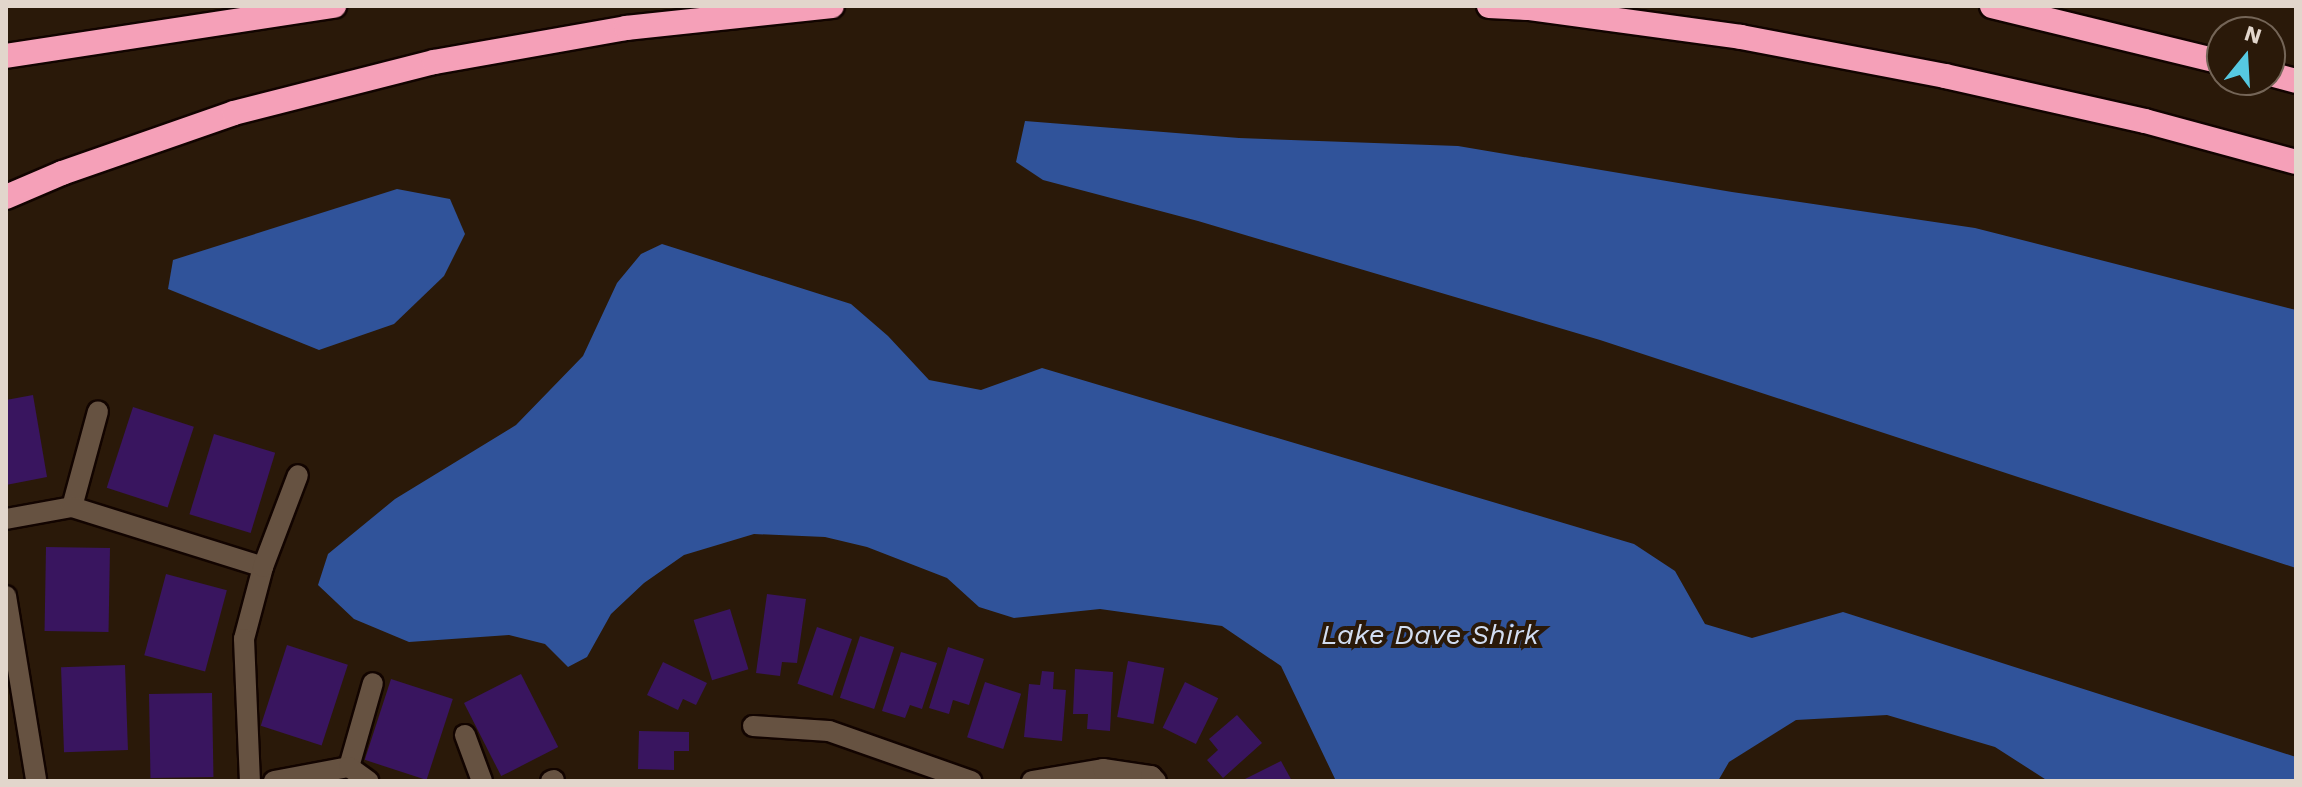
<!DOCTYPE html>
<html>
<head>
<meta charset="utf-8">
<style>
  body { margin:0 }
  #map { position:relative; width:2302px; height:787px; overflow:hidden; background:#2a1909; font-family:"Work Sans",sans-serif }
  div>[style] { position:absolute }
  .water>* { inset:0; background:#30539a }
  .building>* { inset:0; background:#39155f; transform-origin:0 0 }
  .roads { filter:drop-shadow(2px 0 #120400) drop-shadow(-2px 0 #120400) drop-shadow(0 2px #120400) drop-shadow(0 -2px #120400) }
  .minor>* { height:20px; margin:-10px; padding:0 10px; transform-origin:10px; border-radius:10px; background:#665241 }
  .highway>* { height:24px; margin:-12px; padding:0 12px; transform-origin:12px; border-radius:12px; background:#f5a0b8 }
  span { translate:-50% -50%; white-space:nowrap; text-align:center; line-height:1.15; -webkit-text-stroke:8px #2a1909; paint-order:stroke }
  .water-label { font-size:28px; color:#d2ddf1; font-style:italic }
  .frame { position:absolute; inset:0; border:8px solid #e2d6cc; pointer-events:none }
  .north { position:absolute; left:2206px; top:16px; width:80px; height:80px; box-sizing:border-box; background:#2a1909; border:2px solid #746557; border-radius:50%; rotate:18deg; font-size:22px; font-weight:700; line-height:32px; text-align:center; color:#e2d6cc }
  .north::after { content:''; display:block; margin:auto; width:28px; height:36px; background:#56c9e1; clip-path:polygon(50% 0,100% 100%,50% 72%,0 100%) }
</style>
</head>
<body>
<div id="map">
  <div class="water">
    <div style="clip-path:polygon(1025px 121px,1239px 138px,1458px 146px,1732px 192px,1975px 228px,2296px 310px,2296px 568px,1600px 340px,1198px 221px,1043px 180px,1016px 162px)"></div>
    <div style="clip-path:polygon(397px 189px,450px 199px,465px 234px,444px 276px,394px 324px,319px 350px,168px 289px,173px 260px)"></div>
    <div style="clip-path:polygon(662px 244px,851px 304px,888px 336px,929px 380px,981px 390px,1042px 368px,1634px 544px,1675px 571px,1705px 624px,1752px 638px,1843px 612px,2296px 757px,2296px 781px,2048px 781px,1995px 747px,1887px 715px,1796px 720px,1729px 762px,1718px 781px,1336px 781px,1281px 666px,1222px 626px,1100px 609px,1014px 618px,979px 607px,947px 578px,867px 547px,825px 537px,754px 534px,684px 555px,644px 583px,611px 614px,587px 657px,568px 667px,545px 644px,509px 635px,409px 642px,354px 619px,318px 585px,328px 554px,395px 499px,516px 425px,583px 356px,617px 283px,641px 254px)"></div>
  </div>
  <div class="building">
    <div style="clip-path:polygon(33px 395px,47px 477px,6px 485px,6px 400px)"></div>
    <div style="left:133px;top:407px;width:64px;height:85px;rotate:18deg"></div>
    <div style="left:214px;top:434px;width:64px;height:84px;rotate:17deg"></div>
    <div style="left:46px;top:547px;width:64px;height:84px;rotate:1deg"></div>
    <div style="left:166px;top:574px;width:63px;height:84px;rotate:15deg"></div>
    <div style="clip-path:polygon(767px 594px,806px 599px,797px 663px,782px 662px,780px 676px,756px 673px)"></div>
    <div style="left:730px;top:609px;width:63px;height:38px;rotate:73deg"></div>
    <div style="left:817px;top:627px;width:37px;height:60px;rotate:19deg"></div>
    <div style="left:860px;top:636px;width:36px;height:65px;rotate:18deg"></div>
    <div style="left:287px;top:645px;width:64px;height:85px;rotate:18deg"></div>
    <div style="clip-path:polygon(948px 647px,984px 659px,969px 705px,953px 700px,949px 714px,929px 708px)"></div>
    <div style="clip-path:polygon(901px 652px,937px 663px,922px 709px,910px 705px,905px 718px,882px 711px)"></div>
    <div style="left:1128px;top:661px;width:37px;height:57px;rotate:11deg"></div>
    <div style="clip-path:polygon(663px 662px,707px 683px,696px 705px,683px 699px,678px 710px,647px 695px)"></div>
    <div style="left:125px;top:665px;width:85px;height:64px;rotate:88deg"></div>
    <div style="clip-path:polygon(1075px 669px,1113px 672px,1110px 731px,1087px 729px,1088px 714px,1073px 714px)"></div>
    <div style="clip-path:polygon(1042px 671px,1054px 672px,1053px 689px,1066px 690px,1062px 741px,1024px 737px,1029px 684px,1040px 685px)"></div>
    <div style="left:521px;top:674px;width:82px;height:64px;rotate:63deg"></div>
    <div style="left:391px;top:679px;width:65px;height:85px;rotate:18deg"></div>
    <div style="left:985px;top:682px;width:38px;height:58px;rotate:18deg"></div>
    <div style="left:1185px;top:682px;width:37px;height:51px;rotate:26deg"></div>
    <div style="left:212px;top:693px;width:84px;height:63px;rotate:89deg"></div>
    <div style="clip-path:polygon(1237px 715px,1262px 743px,1223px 778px,1207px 760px,1218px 750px,1209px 739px)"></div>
    <div style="clip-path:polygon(639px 731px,689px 732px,689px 751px,674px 751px,674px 770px,638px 769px)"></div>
    <div style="clip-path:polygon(1281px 761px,1292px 781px,1241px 781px)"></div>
  </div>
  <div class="roads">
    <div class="minor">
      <div style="left:72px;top:507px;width:99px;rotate:-74.8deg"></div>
      <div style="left:6px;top:519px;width:67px;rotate:-10.3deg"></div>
      <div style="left:72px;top:507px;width:200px;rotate:17.4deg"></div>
      <div style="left:263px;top:567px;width:74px;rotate:104.8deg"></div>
      <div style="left:244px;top:639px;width:142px;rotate:87.6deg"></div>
      <div style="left:263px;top:567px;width:98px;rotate:-69.2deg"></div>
      <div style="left:6px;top:596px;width:186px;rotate:80.7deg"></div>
      <div style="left:753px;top:726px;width:76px;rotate:3.8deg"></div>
      <div style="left:829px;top:731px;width:151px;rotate:19.4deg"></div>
      <div style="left:465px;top:735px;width:49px;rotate:69.7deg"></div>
      <div style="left:349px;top:767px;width:87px;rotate:-74.1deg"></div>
      <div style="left:274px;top:781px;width:76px;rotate:-10.6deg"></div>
      <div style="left:349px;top:767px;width:24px;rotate:36deg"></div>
      <div style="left:551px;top:781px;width:3px;rotate:-18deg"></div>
      <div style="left:1032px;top:781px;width:72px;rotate:-9.6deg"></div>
      <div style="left:1103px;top:769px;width:49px;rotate:8.3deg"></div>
      <div style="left:1151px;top:776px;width:7px;rotate:45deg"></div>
    </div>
    <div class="highway">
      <div style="left:1489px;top:6px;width:39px;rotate:3deg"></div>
      <div style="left:1515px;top:6px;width:228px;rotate:7.8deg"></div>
      <div style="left:1741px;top:37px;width:208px;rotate:10.8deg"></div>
      <div style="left:1945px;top:76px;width:205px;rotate:12.7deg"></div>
      <div style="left:2145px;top:121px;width:156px;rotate:15.2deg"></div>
      <div style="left:1992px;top:6px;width:237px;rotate:13.7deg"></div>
      <div style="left:6px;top:56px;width:332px;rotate:-8.7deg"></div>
      <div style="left:2270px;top:74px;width:27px;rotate:15deg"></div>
      <div style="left:6px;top:197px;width:61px;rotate:-23.2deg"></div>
      <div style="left:62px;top:173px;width:182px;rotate:-19.2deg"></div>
      <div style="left:234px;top:113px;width:206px;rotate:-14.3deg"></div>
      <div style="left:434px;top:62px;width:195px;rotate:-10deg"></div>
      <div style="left:626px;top:28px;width:207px;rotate:-6.1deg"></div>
    </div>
  </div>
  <div class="water-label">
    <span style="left:1430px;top:635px">Lake Dave Shirk</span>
  </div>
  <div class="frame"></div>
  <div class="north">N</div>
</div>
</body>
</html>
